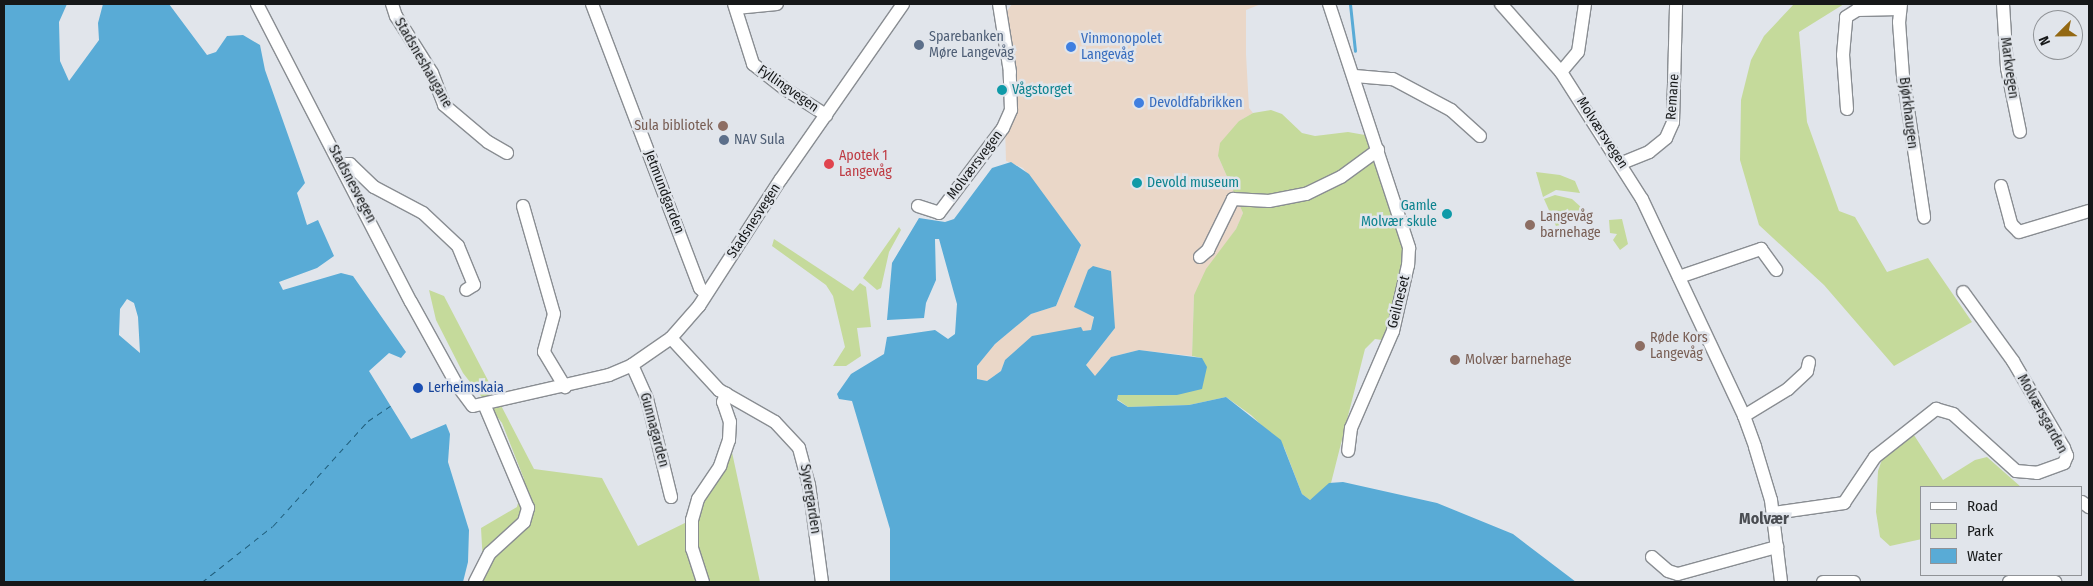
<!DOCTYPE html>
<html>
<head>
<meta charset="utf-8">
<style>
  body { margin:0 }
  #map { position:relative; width:2093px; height:586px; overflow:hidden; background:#e1e5eb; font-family:"Fira Sans Condensed",sans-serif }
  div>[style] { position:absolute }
  .industrial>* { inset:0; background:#ead7c8 }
  .green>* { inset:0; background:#c5da9b }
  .water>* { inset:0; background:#59abd6 }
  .stream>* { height:3px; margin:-1.5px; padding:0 1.5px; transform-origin:1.5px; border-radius:1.5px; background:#59abd6 }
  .ferry>* { height:1px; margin-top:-0.5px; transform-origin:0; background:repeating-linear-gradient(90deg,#205e7c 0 6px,transparent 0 11px) }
  .roads { filter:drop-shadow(1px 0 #898d92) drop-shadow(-1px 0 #898d92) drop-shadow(0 1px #898d92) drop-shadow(0 -1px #898d92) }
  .minor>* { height:12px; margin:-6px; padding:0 6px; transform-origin:6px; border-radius:6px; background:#fff }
  .dots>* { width:14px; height:14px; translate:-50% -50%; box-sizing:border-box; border:2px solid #e1e5eb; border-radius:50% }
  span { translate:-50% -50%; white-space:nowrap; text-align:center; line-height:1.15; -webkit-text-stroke:5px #e1e5eb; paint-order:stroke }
  .service-label { font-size:14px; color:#4e5e75 }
  .left { translate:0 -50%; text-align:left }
  .shop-label { font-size:14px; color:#366cbe }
  .street-label { font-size:14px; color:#161819 }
  .culture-label { font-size:14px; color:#0d838f }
  .right { translate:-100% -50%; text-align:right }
  .education-label { font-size:14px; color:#785e54 }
  .health-label { font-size:14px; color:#be3a42 }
  .transit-label { font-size:14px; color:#164399 }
  .quarter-label { font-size:16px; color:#4a4d52; font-weight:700 }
  .frame { position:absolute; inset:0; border:5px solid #161819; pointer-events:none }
  .legend { position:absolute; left:1920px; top:486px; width:162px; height:90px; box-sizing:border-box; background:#e1e5eb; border:1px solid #909397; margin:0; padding:6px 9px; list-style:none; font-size:15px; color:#161819 }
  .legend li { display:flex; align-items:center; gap:10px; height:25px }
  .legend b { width:25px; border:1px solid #909397 }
  .north { position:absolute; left:2033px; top:10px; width:50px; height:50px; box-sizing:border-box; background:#e1e5eb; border:1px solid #909397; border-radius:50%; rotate:247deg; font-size:14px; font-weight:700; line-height:20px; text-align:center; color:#161819 }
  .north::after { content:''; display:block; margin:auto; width:18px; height:22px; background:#936813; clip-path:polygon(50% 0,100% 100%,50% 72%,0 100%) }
</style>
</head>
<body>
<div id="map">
  <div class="industrial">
    <div style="clip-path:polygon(1012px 4px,1261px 4px,1246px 10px,1246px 54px,1249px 108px,1253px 113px,1239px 121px,1218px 156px,1243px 213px,1236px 229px,1194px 295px,1192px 356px,1139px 350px,1111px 357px,1095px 377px,1086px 365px,1115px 328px,1092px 315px,1095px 322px,1091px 330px,1005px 360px,1001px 371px,987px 381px,977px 379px,977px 366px,995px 344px,1031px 314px,1056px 306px,1081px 245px,1023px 168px,1006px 161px,1002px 18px)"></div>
  </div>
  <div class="green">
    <div style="clip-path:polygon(1794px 4px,1844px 4px,1799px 32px,1807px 122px,1839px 211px,1855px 217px,1887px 272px,1928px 258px,1972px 322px,1894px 366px,1824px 285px,1759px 225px,1740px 160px,1741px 100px,1751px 60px,1764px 36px)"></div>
    <div style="clip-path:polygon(1271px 110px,1282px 114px,1302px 133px,1315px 136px,1348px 132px,1365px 135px,1404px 224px,1401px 311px,1396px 342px,1375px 339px,1365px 349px,1331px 483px,1310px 500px,1302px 494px,1284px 447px,1251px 415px,1226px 397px,1189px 405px,1128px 407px,1117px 399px,1118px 395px,1177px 395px,1202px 358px,1192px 356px,1194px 295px,1206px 269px,1236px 229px,1243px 213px,1218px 156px,1220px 143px,1239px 121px,1253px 113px)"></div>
    <div style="clip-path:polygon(1536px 172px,1560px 175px,1575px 181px,1580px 193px,1556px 190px,1543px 197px)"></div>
    <div style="clip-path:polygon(1555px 195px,1572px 199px,1592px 217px,1556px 226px,1544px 199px)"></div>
    <div style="clip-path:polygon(1622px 219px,1628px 244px,1620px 250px,1613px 240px,1617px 234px,1610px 233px,1609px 220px)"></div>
    <div style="clip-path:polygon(899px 227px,901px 230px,889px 252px,881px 288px,877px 290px,863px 278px)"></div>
    <div style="clip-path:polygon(774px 239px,853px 291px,860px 283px,866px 287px,871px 327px,857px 328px,861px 356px,846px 366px,833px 366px,845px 347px,833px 296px,826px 285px,772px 246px)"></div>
    <div style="clip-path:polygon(429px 290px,444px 296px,534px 469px,602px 478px,638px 546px,691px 520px,730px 443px,760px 582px,484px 582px,481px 528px,517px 507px,524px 479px,502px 423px,463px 373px,436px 320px)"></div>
    <div style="clip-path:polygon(1912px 432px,1943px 480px,1975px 460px,1987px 457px,2021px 487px,1922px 487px,1922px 539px,1890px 546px,1880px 537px,1876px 512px,1878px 471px,1884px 454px)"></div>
  </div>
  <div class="water">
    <div style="clip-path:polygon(evenodd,4px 4px,67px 4px,59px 22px,60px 61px,69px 81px,99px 40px,98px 23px,103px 4px,169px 4px,207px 55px,216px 52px,227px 36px,243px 35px,260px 45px,265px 70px,305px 183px,297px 193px,307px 225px,318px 220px,334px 256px,317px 268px,279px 282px,283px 290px,341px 273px,353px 276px,406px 352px,401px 358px,389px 353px,369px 371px,411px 439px,446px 424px,450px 434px,448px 462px,469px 530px,468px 562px,463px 582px,4px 582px,4px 4px,127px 299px,134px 303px,138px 317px,140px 353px,119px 335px,120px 309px,127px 299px)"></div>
    <div style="clip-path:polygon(1011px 162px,1029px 174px,1081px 245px,1056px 306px,1031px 314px,995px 344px,977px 366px,977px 379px,987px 381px,1001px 371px,1005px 360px,1032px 336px,1081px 327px,1083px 331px,1091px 330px,1094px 317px,1074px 307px,1088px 270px,1093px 266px,1111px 271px,1115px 328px,1086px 365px,1095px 376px,1111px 357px,1139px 350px,1202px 358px,1207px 367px,1202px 389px,1177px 395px,1118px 395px,1117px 400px,1128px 407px,1189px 405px,1226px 397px,1281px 440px,1302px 494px,1310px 500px,1329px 483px,1343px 482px,1437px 503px,1513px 534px,1576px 582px,890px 582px,890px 529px,852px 401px,839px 399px,837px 394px,851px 374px,884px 354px,887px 337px,935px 330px,948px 339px,955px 334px,957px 304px,939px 239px,935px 239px,936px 280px,926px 303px,924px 318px,887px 320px,892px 263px,919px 218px,945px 222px,954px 219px,992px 168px)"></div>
  </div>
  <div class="stream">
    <div style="left:1350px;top:4px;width:47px;rotate:83.9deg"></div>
  </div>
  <div class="ferry">
    <div style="left:202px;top:582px;width:90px;rotate:-38.3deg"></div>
    <div style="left:273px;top:526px;width:142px;rotate:-47.9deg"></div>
    <div style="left:368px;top:421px;width:27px;rotate:-34deg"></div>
  </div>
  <div class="roads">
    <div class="minor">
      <div style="left:257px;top:4px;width:335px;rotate:62.7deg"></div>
      <div style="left:411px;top:302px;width:95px;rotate:61deg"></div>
      <div style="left:457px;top:385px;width:26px;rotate:53deg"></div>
      <div style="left:473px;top:406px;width:139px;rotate:-12.8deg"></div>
      <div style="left:609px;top:375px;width:25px;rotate:-23deg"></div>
      <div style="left:632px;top:365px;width:47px;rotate:-34.7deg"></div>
      <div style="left:671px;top:338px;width:43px;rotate:-48.8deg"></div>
      <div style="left:699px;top:306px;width:151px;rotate:-57.2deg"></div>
      <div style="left:781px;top:179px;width:213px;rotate:-55.1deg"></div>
      <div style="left:392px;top:4px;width:13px;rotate:72deg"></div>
      <div style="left:396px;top:16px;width:67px;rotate:57.7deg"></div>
      <div style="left:432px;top:73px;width:34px;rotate:69deg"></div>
      <div style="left:444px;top:105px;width:57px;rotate:40.1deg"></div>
      <div style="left:488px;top:142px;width:22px;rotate:30deg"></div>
      <div style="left:592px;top:4px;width:304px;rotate:69.2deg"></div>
      <div style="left:700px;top:288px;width:8px;rotate:45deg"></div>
      <div style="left:734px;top:4px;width:63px;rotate:72.4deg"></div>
      <div style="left:753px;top:64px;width:41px;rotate:38deg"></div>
      <div style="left:785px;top:89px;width:49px;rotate:32.4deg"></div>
      <div style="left:1329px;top:4px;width:257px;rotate:71.8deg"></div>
      <div style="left:1409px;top:248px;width:17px;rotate:93deg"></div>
      <div style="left:1408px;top:265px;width:68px;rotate:102.8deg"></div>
      <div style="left:1393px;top:331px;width:106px;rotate:113.4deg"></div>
      <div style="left:1351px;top:428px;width:23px;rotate:97deg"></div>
      <div style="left:1501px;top:4px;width:91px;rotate:48.6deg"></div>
      <div style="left:1561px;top:72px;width:151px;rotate:57.5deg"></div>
      <div style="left:1642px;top:199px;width:240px;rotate:64.8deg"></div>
      <div style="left:1744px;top:416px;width:33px;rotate:70deg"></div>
      <div style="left:1755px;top:447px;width:55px;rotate:73.2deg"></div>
      <div style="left:1771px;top:500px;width:83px;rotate:83deg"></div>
      <div style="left:1901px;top:4px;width:18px;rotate:96deg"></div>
      <div style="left:1899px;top:22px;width:54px;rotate:85.8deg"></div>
      <div style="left:1903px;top:76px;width:143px;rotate:81.5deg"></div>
      <div style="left:2003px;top:4px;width:64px;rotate:86.4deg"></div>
      <div style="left:2007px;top:68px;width:65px;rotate:78.5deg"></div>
      <div style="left:736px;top:8px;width:41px;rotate:-5.6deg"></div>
      <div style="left:1561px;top:72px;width:26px;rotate:-50deg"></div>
      <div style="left:1578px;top:52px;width:49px;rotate:-81.7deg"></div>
      <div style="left:1355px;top:76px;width:38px;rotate:5deg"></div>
      <div style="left:1393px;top:79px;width:66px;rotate:28.1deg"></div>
      <div style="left:1451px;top:110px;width:39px;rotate:42deg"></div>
      <div style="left:1847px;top:109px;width:54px;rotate:-94.2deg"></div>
      <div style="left:1843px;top:55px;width:38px;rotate:-85deg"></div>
      <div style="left:1846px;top:17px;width:13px;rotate:-32deg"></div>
      <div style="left:1857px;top:10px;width:42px;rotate:-1.4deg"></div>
      <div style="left:1622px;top:163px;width:29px;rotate:-22deg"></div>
      <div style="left:1649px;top:152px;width:22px;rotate:-39deg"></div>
      <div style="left:1666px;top:138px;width:17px;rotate:-66deg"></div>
      <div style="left:1673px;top:122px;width:118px;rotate:-88.5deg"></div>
      <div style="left:340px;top:164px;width:10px"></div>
      <div style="left:350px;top:164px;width:33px;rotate:44deg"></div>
      <div style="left:374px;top:187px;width:55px;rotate:28deg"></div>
      <div style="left:423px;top:213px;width:48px;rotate:43.3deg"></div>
      <div style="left:458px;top:246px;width:42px;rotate:67.7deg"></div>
      <div style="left:474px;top:285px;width:9px;rotate:148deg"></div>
      <div style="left:2001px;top:186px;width:39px;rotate:75deg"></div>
      <div style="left:2011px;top:224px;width:11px;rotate:45deg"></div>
      <div style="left:2019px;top:232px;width:73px;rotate:-16.7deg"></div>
      <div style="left:523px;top:206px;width:112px;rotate:74deg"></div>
      <div style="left:554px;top:314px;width:39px;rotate:105deg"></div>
      <div style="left:544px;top:352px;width:41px;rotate:59deg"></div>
      <div style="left:918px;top:206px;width:22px;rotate:18deg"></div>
      <div style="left:939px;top:213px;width:106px;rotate:-53deg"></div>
      <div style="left:1003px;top:128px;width:20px;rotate:-66deg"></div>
      <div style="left:1011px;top:110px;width:38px;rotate:-92deg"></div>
      <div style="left:1010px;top:72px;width:69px;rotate:-99.2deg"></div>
      <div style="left:1200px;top:257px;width:11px;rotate:-41deg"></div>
      <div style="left:1208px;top:250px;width:57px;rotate:-63.9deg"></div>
      <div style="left:1233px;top:199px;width:36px;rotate:3deg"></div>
      <div style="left:1269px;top:201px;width:38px;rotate:-11deg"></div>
      <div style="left:1306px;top:194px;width:39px;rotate:-26deg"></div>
      <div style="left:1341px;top:177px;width:46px;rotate:-36.1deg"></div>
      <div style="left:1679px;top:277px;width:87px;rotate:-18.9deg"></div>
      <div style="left:1761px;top:249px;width:26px;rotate:54deg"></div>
      <div style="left:671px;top:338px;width:71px;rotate:47.3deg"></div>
      <div style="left:719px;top:390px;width:64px;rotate:29.7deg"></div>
      <div style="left:775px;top:422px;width:35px;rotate:47deg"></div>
      <div style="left:799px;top:448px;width:38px;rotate:75deg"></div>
      <div style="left:809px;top:485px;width:98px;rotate:82.4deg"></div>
      <div style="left:632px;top:365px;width:37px;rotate:66deg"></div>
      <div style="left:647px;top:399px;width:101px;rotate:76.2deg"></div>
      <div style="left:1744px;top:416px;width:52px;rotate:-31.5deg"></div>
      <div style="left:1788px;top:389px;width:26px;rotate:-43deg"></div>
      <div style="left:1807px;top:371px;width:9px;rotate:-77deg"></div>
      <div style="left:2082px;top:502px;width:9px;rotate:36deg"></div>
      <div style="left:1774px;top:513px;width:71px;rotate:-8.1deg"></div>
      <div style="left:1844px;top:503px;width:55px;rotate:-56deg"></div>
      <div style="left:1875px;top:457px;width:78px;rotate:-38.2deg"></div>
      <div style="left:1936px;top:409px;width:18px;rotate:16deg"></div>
      <div style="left:1953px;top:414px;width:85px;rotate:42.1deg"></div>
      <div style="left:2016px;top:471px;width:21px;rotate:5deg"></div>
      <div style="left:2037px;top:473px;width:29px;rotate:-20deg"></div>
      <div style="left:2064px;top:463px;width:8px;rotate:-67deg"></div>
      <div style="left:2067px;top:456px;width:9px;rotate:-111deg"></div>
      <div style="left:2064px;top:448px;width:101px;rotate:-120.4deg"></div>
      <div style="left:2013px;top:361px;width:85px;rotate:-125.9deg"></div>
      <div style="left:1652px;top:557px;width:21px;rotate:41deg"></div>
      <div style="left:1668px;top:571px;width:10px;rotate:17deg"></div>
      <div style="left:1678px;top:574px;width:103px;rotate:-15.3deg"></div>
      <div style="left:475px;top:582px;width:33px;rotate:-63deg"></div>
      <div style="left:490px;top:553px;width:46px;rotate:-42.4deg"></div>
      <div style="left:524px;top:522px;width:15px;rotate:-74deg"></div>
      <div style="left:528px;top:508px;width:113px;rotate:-112.9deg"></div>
      <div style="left:703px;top:582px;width:35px;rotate:-108deg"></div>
      <div style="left:692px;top:549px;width:29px;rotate:-90deg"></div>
      <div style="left:692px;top:520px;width:22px;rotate:-74deg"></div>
      <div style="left:698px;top:499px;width:40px;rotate:-56deg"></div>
      <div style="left:720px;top:466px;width:28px;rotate:-71deg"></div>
      <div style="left:729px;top:440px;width:18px;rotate:-87deg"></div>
      <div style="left:730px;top:422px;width:21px;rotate:-109deg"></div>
      <div style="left:723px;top:402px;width:9px;rotate:-69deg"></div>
      <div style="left:1823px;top:582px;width:31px"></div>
      <div style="left:2009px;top:582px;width:31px;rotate:-7deg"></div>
      <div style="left:2040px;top:578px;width:16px;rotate:15deg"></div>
    </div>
  </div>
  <div class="dots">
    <div style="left:919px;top:45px;background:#5c6f8a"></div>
    <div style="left:1071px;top:47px;background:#3f7fe0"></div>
    <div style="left:1002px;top:90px;background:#0f9aa8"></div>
    <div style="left:1139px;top:103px;background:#3f7fe0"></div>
    <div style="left:723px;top:126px;background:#8d6e63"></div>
    <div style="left:724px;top:140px;background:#5c6f8a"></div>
    <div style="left:829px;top:164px;background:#e0444e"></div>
    <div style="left:1137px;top:183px;background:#0f9aa8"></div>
    <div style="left:1447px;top:214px;background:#0f9aa8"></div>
    <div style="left:1530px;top:225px;background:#8d6e63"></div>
    <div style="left:1640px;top:346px;background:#8d6e63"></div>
    <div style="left:1455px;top:360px;background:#8d6e63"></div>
    <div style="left:418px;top:388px;background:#1a4fb4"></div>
  </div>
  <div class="service-label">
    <span class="left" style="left:929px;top:45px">Sparebanken<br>Møre Langevåg</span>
    <span class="left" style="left:734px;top:140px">NAV Sula</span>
  </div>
  <div class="shop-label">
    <span class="left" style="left:1081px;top:47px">Vinmonopolet<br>Langevåg</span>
    <span class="left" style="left:1149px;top:103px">Devoldfabrikken</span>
  </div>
  <div class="street-label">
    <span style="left:423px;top:63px;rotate:60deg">Stadsneshaugane</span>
    <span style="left:2009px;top:68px;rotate:82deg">Markvegen</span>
    <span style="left:788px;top:89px;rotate:35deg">Fyllingvegen</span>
    <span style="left:1673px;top:97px;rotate:-86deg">Remane</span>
    <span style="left:1908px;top:113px;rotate:83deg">Bjørkhaugen</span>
    <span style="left:1602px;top:133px;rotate:57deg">Molværsvegen</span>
    <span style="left:975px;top:165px;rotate:-53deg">Molværsvegen</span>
    <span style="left:352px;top:184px;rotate:62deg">Stadsnesvegen</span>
    <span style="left:664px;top:192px;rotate:69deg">Jetmundgarden</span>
    <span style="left:754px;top:221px;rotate:-57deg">Stadsnesvegen</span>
    <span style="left:1399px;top:302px;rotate:-76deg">Geilneset</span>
    <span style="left:2042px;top:414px;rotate:61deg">Molværsgarden</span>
    <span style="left:654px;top:430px;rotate:75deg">Gunnagarden</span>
    <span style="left:810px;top:499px;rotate:81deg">Syvergarden</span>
  </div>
  <div class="culture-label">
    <span class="left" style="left:1012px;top:90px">Vågstorget</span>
    <span class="left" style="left:1147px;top:183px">Devold museum</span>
    <span class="right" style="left:1437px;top:214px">Gamle<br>Molvær skule</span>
  </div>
  <div class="education-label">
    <span class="right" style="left:713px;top:126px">Sula bibliotek</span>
    <span class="left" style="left:1540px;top:225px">Langevåg<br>barnehage</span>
    <span class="left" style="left:1650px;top:346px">Røde Kors<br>Langevåg</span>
    <span class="left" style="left:1465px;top:360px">Molvær barnehage</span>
  </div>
  <div class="health-label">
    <span class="left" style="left:839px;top:164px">Apotek 1<br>Langevåg</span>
  </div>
  <div class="transit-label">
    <span class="left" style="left:428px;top:388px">Lerheimskaia</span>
  </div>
  <div class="quarter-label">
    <span style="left:1764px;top:519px">Molvær</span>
  </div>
  <div class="frame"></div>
  <ul class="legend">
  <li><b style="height:6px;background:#fff"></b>Road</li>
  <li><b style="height:14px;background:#c5da9b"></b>Park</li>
  <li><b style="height:14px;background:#59abd6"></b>Water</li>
  </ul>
  <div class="north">N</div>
</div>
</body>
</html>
